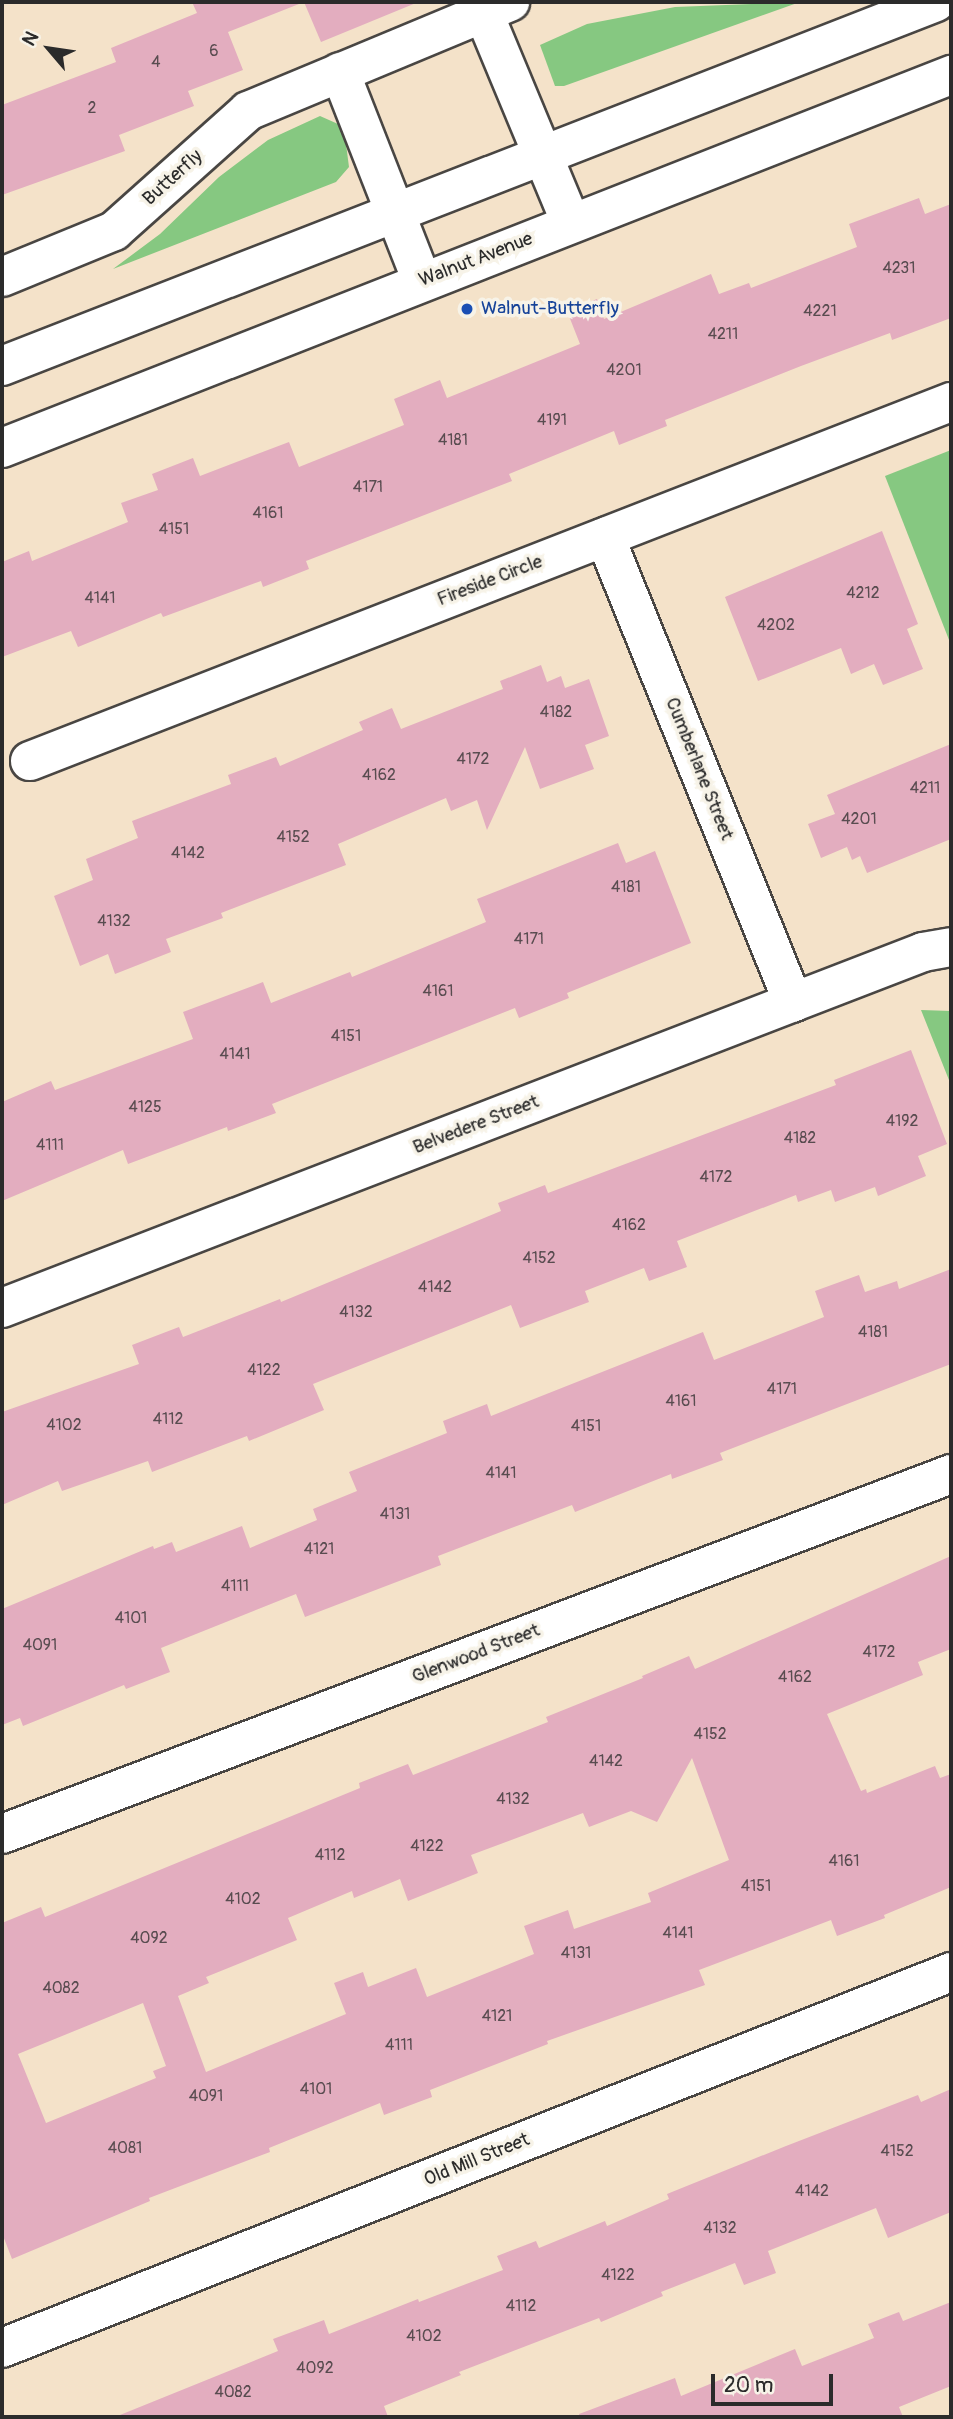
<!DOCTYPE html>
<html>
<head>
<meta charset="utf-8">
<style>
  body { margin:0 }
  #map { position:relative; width:953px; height:2419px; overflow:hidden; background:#f4e2c9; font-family:Pangolin,sans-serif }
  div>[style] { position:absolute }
  .green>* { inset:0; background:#86c881 }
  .building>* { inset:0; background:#e3adbf }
  .roads { filter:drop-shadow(2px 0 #494643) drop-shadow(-2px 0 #494643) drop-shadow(0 2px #494643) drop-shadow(0 -2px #494643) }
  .minor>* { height:38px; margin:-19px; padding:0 19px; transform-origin:19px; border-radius:19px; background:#fff }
  .major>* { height:38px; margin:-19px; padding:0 19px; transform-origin:19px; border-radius:19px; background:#fff }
  .dots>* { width:19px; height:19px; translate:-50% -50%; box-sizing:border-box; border:4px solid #f7f3e8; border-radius:50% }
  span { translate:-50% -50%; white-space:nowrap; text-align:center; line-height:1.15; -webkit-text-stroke:7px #f7f3e8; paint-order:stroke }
  .number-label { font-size:16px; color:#594c50 }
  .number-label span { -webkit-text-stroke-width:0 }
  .street-label { font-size:19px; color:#2b2b2b }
  .transit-label { font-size:19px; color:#164399 }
  .left { translate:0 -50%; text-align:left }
  .frame { position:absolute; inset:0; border:4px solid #2b2b2b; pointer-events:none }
  .north { position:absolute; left:14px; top:14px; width:70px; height:70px; -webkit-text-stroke:5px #f7f3e8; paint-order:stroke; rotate:299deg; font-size:19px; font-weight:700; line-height:28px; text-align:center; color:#2b2b2b }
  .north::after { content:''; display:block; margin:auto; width:24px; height:32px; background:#2b2b2b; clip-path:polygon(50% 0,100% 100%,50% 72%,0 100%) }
  .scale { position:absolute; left:711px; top:2374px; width:122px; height:32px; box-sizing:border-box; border:4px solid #2b2b2b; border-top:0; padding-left:9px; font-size:21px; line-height:24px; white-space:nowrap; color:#2b2b2b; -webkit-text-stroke:5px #f7f3e8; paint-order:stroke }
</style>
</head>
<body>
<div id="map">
  <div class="green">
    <div style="clip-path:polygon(800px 2px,564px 86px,555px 86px,540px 45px,587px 24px,675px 7px)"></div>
    <div style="clip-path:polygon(320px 116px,338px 124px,346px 144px,349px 167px,336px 182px,113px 269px,160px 234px,219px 177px,268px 140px)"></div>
    <div style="clip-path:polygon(951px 450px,951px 645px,885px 476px)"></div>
    <div style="clip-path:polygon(921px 1010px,951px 1011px,951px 1085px)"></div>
  </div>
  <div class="building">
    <div style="clip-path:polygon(192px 2px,299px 4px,228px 32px,243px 70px,188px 91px,194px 106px,119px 135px,125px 151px,2px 195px,2px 105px,116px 62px,111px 48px,197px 13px)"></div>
    <div style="clip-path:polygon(304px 2px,416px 2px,416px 3px,321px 42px)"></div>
    <div style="clip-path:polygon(919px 198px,925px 214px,951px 204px,951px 318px,892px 340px,890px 333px,801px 366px,665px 420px,667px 426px,619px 445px,614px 431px,509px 474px,512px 481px,306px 561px,309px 569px,263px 587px,261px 581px,163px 617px,161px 613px,78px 647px,71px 631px,2px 657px,2px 562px,29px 551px,32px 561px,128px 522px,121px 503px,158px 490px,152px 474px,193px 458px,200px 476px,289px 442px,299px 467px,404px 425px,394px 399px,440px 380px,447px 398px,580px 344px,567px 311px,597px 299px,604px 319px,711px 274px,719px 294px,749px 283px,751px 288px,857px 247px,849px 224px)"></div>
    <div style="clip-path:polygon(882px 531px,918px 624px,907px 629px,923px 669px,883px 685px,874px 664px,851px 674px,841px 648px,758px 681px,725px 597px)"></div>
    <div style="clip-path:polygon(541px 665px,547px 682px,561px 676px,565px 688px,589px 679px,609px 736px,585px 745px,594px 769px,540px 789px,525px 747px,487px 830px,477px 800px,451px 811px,446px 798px,338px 844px,346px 865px,221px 913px,223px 918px,166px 939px,171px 952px,115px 974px,108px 954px,80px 966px,54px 896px,93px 880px,86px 859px,138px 838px,132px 821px,231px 784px,228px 775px,276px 757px,280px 766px,363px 730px,359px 722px,392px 708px,401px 729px,503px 689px,500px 681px)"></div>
    <div style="clip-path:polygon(951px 744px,951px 839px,867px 873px,860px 856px,852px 860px,847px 847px,821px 858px,808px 824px,835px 814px,827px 795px)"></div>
    <div style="clip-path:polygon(618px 843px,626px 863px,655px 851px,691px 943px,567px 993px,569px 998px,519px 1018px,515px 1008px,272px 1104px,276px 1113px,228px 1131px,227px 1127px,128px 1164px,123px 1150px,2px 1201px,2px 1102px,51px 1081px,55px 1090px,193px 1039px,183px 1012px,263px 982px,271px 1003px,350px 972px,352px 977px,486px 922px,477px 899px)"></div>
    <div style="clip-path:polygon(911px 1050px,947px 1144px,918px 1156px,926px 1176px,878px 1196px,875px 1187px,835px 1202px,831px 1190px,798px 1202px,796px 1195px,677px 1241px,687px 1267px,649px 1281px,644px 1268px,585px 1291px,589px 1302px,520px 1328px,511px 1305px,313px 1384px,324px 1410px,249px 1441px,247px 1436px,152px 1472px,148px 1461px,62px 1491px,58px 1481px,2px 1505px,2px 1412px,139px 1364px,132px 1345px,179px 1327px,183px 1337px,280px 1299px,281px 1302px,501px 1211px,498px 1203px,545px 1185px,548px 1193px,836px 1085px,834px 1080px)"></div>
    <div style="clip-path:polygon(951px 1269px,951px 1364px,720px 1453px,723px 1460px,672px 1479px,671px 1474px,575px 1512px,572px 1505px,438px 1556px,441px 1565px,305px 1617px,296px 1594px,161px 1648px,170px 1672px,126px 1689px,124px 1685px,23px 1726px,20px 1718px,2px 1725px,2px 1609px,153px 1546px,154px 1549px,172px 1542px,176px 1552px,242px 1526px,250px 1548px,317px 1520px,313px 1509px,357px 1491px,349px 1472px,447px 1433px,443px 1421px,487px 1404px,491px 1416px,703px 1332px,714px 1360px,824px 1317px,815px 1291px,859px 1275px,865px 1292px,897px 1281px,899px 1289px)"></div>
    <div style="clip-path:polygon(evenodd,951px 1556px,951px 1649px,918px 1662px,923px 1675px,827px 1714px,861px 1791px,866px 1789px,867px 1793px,935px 1766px,940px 1778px,951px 1774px,951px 1887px,884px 1915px,885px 1918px,837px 1936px,831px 1920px,699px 1970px,705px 1985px,547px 2041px,548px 2044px,430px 2090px,432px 2097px,384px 2115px,380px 2103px,269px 2148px,270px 2152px,149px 2198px,150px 2201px,12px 2259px,2px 2233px,2px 1923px,41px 1907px,45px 1917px,360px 1788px,359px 1783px,408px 1764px,413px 1775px,548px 1722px,546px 1717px,643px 1678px,642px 1676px,689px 1656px,695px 1669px,951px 1556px,692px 1758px,729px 1860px,648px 1893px,651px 1902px,574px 1929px,568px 1910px,524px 1926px,534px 1954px,427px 1997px,416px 1968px,368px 1987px,363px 1972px,334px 1983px,346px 2014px,206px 2072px,178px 1996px,209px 1983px,206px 1977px,297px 1940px,288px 1918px,352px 1891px,354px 1898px,400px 1879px,408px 1901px,478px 1873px,471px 1855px,583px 1813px,589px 1827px,631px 1811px,657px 1822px,692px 1758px,951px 1556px,143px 2003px,166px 2066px,153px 2071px,156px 2078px,46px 2123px,18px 2054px,143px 2003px)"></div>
    <div style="clip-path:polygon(951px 2089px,951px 2212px,888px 2238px,876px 2208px,768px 2251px,776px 2273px,744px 2285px,735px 2263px,661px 2292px,663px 2296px,601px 2322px,599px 2318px,459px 2372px,461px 2375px,384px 2406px,388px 2417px,115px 2417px,278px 2351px,273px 2339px,324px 2320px,329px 2334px,418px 2299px,419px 2302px,503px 2270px,497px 2256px,536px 2241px,539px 2248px,605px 2221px,607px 2226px,669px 2199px,667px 2194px,786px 2146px,918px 2095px,921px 2102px)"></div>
    <div style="clip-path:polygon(951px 2302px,951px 2386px,899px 2407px,903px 2417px,580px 2417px,579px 2414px,675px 2378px,681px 2396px,795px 2349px,802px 2366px,874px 2338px,868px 2324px,899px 2312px,903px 2321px)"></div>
  </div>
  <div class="roads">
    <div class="minor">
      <div style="left:479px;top:2px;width:239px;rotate:67.4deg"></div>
      <div style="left:340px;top:72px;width:225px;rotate:68.6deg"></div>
      <div style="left:2px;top:277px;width:121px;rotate:-22.3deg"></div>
      <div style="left:114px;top:231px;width:180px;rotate:-41.8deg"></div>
      <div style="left:248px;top:111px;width:284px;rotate:-22.6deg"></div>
      <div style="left:605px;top:537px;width:502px;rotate:67.99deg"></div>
      <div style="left:30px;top:761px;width:988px;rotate:-21.3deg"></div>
      <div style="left:2px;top:1308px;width:987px;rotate:-21.13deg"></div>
      <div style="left:923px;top:952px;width:28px;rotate:-10deg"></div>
      <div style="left:2px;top:1834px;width:1015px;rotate:-20.77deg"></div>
      <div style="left:2px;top:2348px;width:1021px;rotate:-21.61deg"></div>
    </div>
    <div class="major">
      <div style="left:2px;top:366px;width:1002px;rotate:-21.29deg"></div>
      <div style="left:2px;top:448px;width:1020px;rotate:-21.46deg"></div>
    </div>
  </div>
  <div class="dots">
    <div style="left:467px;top:309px;background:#1a4fb4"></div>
  </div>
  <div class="number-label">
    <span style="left:214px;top:51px">6</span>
    <span style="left:156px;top:62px">4</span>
    <span style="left:92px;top:108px">2</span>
    <span style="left:899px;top:268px">4231</span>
    <span style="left:820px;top:311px">4221</span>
    <span style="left:723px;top:334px">4211</span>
    <span style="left:624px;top:370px">4201</span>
    <span style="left:552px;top:420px">4191</span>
    <span style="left:453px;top:440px">4181</span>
    <span style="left:368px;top:487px">4171</span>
    <span style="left:268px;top:513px">4161</span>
    <span style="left:174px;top:529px">4151</span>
    <span style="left:863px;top:593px">4212</span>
    <span style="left:100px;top:598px">4141</span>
    <span style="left:776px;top:625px">4202</span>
    <span style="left:556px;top:712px">4182</span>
    <span style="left:473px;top:759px">4172</span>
    <span style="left:379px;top:775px">4162</span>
    <span style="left:925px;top:788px">4211</span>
    <span style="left:859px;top:819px">4201</span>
    <span style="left:293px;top:837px">4152</span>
    <span style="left:188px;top:853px">4142</span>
    <span style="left:626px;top:887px">4181</span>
    <span style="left:114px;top:921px">4132</span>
    <span style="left:529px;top:939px">4171</span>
    <span style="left:438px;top:991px">4161</span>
    <span style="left:346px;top:1036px">4151</span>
    <span style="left:235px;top:1054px">4141</span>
    <span style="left:145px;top:1107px">4125</span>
    <span style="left:902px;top:1121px">4192</span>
    <span style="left:800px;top:1138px">4182</span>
    <span style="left:50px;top:1145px">4111</span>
    <span style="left:716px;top:1177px">4172</span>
    <span style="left:629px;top:1225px">4162</span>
    <span style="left:539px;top:1258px">4152</span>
    <span style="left:435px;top:1287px">4142</span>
    <span style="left:356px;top:1312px">4132</span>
    <span style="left:873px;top:1332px">4181</span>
    <span style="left:264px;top:1370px">4122</span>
    <span style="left:782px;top:1389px">4171</span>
    <span style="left:681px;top:1401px">4161</span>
    <span style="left:168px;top:1419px">4112</span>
    <span style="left:64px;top:1425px">4102</span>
    <span style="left:586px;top:1426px">4151</span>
    <span style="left:501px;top:1473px">4141</span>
    <span style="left:395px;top:1514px">4131</span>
    <span style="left:319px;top:1549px">4121</span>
    <span style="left:235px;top:1586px">4111</span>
    <span style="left:131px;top:1618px">4101</span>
    <span style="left:40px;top:1645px">4091</span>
    <span style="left:879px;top:1652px">4172</span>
    <span style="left:795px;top:1677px">4162</span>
    <span style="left:710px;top:1734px">4152</span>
    <span style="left:606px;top:1761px">4142</span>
    <span style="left:513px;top:1799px">4132</span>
    <span style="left:427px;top:1846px">4122</span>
    <span style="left:330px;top:1855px">4112</span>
    <span style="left:844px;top:1861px">4161</span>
    <span style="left:756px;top:1886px">4151</span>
    <span style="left:243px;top:1899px">4102</span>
    <span style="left:678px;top:1933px">4141</span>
    <span style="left:149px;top:1938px">4092</span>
    <span style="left:576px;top:1953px">4131</span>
    <span style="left:61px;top:1988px">4082</span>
    <span style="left:497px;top:2016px">4121</span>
    <span style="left:399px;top:2045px">4111</span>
    <span style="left:316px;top:2089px">4101</span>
    <span style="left:206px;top:2096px">4091</span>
    <span style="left:125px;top:2148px">4081</span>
    <span style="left:897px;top:2151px">4152</span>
    <span style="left:812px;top:2191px">4142</span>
    <span style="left:720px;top:2228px">4132</span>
    <span style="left:618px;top:2275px">4122</span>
    <span style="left:521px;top:2306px">4112</span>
    <span style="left:424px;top:2336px">4102</span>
    <span style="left:315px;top:2368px">4092</span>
    <span style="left:233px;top:2392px">4082</span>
  </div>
  <div class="street-label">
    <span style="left:173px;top:178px;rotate:-42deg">Butterfly</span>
    <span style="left:476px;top:260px;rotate:-21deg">Walnut Avenue</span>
    <span style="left:490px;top:581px;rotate:-21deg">Fireside Circle</span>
    <span style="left:699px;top:769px;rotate:68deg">Cumberlane Street</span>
    <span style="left:476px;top:1125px;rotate:-21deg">Belvedere Street</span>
    <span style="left:476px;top:1654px;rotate:-21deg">Glenwood Street</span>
    <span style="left:477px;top:2160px;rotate:-22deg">Old Mill Street</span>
  </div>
  <div class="transit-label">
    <span class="left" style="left:481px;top:309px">Walnut-Butterfly</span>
  </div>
  <div class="frame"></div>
  <div class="north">N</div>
  <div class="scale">20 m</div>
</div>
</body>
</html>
